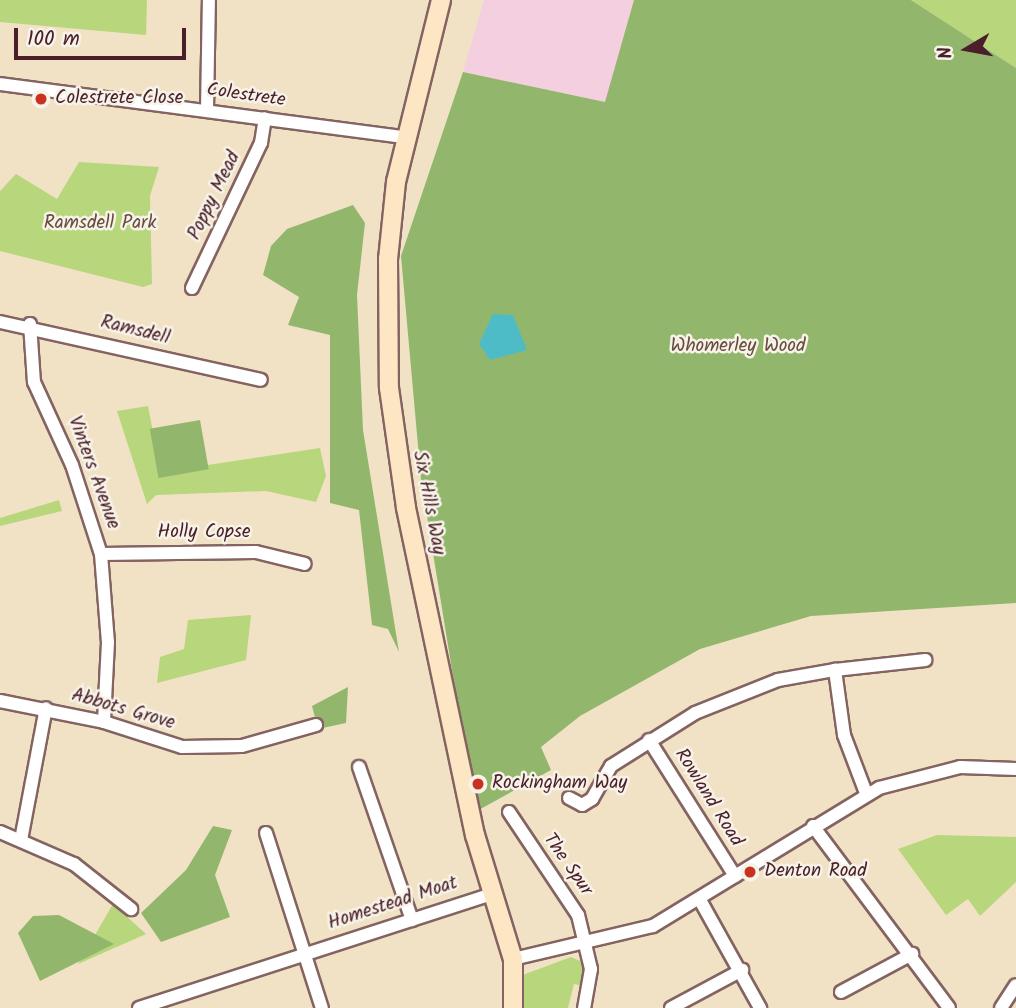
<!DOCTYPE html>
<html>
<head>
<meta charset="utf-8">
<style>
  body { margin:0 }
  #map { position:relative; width:1016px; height:1008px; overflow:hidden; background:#f1e2c6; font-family:Kalam,sans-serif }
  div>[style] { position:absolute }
  .built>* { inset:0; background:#f3cfdf }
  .green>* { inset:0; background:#b8d67c }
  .forest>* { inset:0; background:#92b76c; transform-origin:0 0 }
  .water>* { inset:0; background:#4ebcc7 }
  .roads { filter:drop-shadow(2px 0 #846361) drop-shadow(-2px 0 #846361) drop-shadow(0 2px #846361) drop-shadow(0 -2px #846361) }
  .street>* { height:12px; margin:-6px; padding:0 6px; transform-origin:6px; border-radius:6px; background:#fff }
  .secondary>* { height:18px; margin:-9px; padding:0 9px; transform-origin:9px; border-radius:9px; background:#fce6c4 }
  .dots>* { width:19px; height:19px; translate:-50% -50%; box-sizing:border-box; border:4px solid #f7f3e8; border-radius:50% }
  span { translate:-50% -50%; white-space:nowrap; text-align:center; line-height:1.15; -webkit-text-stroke:5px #f7f3e8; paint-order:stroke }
  .street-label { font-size:19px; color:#4a1f2b }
  .poi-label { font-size:19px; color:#4a1f2b }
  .left { translate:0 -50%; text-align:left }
  .park-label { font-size:19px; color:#664d3f }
  .north { position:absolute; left:932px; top:14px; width:70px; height:70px; -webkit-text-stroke:5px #f7f3e8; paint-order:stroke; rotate:260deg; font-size:19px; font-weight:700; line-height:28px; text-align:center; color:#4a1f2b }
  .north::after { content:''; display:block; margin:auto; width:24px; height:32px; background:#4a1f2b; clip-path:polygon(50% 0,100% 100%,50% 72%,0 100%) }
  .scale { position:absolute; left:14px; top:28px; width:172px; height:32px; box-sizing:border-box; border:4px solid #4a1f2b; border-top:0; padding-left:9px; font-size:21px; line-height:24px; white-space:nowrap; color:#4a1f2b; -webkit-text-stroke:5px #f7f3e8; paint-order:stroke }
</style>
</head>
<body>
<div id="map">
  <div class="built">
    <div style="clip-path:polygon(484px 0,634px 0,606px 102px,463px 72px)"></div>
  </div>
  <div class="green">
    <div style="clip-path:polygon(0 0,147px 0,146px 35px,0 22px)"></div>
    <div style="clip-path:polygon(911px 0,1016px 0,1016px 68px)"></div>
    <div style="clip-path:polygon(79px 162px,159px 167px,150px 196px,152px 284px,143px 287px,0 251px,0 191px,16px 174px,57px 199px)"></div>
    <div style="clip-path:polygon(148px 406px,161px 472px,320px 448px,326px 476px,316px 502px,266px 491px,156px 495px,147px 504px,117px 411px)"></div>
    <div style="clip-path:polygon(59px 500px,62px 511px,0 526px,0 518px)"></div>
    <div style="clip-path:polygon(251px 615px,246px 660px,157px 683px,160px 657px,184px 649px,188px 620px)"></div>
    <div style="clip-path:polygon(937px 835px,1016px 837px,1016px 882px,980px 916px,968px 899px,946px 915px,898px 849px)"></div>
    <div style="clip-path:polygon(113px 904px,146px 934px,78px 964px)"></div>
    <div style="clip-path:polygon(571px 957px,580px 961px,585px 975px,583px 986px,574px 984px,568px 1008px,516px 1008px,520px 976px)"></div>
  </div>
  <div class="forest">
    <div style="clip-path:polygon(634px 0,911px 0,1016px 68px,1016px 603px,811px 616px,700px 649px,580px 716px,541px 747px,551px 770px,475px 812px,421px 479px,401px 256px,463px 72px,605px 102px)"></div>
    <div style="clip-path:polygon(353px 205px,365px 223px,357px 295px,363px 430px,399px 652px,388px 629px,372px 625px,359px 510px,330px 503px,330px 335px,288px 325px,299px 297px,263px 275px,271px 246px,287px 229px)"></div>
    <div style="left:200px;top:420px;width:50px;height:51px;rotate:80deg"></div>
    <div style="clip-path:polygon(348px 687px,346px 723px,318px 729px,312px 706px)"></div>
    <div style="clip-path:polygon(213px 826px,232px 830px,215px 875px,230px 917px,161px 942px,141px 913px,186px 870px)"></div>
    <div style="clip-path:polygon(59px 915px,114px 944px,40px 981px,18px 933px,33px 916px)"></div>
  </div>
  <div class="water">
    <div style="clip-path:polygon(493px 314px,513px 315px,527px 350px,490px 360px,479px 344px)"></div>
  </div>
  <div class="roads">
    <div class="street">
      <div style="left:0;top:84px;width:407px;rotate:7.5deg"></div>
      <div style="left:207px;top:110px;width:110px;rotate:-89deg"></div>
      <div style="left:192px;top:288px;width:161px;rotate:-64.6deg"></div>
      <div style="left:261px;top:143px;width:25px;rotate:-81deg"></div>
      <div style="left:0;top:322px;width:267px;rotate:12.5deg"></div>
      <div style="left:30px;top:324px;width:58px;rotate:86.1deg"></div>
      <div style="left:34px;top:382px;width:91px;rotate:65.4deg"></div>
      <div style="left:72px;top:465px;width:94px;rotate:72deg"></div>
      <div style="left:101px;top:554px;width:88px;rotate:85.5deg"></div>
      <div style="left:108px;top:642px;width:80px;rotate:92.9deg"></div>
      <div style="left:101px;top:554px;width:155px;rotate:-0.7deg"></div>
      <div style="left:256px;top:552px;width:50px;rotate:13.8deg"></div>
      <div style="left:0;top:701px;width:106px;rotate:11.4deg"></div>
      <div style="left:104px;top:722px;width:82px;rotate:17.8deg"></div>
      <div style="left:182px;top:747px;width:60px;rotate:-1deg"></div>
      <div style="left:242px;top:746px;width:77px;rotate:-15.8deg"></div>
      <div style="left:649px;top:740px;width:161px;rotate:57.7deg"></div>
      <div style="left:359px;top:767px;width:162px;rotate:70.9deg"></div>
      <div style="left:866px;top:793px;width:62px;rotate:-110.8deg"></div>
      <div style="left:844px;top:735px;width:66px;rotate:-97.9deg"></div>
      <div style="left:835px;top:670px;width:91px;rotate:-6.3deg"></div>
      <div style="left:569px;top:798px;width:15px;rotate:28deg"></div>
      <div style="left:582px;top:805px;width:12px;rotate:-31deg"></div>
      <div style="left:592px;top:799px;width:38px;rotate:-60deg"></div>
      <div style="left:611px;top:766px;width:99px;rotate:-32.2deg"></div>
      <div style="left:695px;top:713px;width:89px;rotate:-21.7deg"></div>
      <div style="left:778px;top:680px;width:58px;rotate:-10deg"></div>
      <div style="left:509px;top:812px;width:124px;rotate:56.2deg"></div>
      <div style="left:578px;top:915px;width:56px;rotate:76.5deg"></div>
      <div style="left:591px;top:969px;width:40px;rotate:100deg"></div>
      <div style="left:813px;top:826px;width:227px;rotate:53.2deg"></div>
      <div style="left:0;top:832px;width:81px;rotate:23.4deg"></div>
      <div style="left:74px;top:864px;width:73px;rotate:38.3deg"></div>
      <div style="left:266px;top:833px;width:184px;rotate:72.3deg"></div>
      <div style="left:21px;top:840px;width:134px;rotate:-79.3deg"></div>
      <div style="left:700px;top:900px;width:124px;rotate:60.9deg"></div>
      <div style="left:513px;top:959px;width:144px;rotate:-13.3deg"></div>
      <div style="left:653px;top:926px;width:265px;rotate:-31.4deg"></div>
      <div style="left:879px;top:788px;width:84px;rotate:-14.5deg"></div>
      <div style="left:960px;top:767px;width:56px;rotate:2deg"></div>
      <div style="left:841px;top:992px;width:81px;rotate:-28.2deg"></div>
      <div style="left:139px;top:1008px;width:373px;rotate:-17.9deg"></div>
      <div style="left:671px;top:1008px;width:81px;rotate:-28.2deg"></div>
      <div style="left:1001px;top:1008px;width:27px;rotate:-57deg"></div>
    </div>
    <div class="secondary">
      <div style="left:441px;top:0;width:187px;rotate:103.9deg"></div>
      <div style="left:396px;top:182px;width:77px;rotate:95.9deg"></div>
      <div style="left:388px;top:259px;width:129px;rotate:89.6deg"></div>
      <div style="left:389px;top:388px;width:121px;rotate:81.9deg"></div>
      <div style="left:406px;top:508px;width:334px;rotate:78.1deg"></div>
      <div style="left:475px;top:835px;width:130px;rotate:73deg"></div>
      <div style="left:513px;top:959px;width:49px;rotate:90deg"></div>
    </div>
  </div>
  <div class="dots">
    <div style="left:41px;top:99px;background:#c8321e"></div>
    <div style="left:478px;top:784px;background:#c8321e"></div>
    <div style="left:750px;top:872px;background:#c8321e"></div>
  </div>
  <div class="street-label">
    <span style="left:246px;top:96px;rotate:8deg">Colestrete</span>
    <span style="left:215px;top:196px;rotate:-64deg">Poppy Mead</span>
    <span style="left:135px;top:331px;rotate:14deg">Ramsdell</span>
    <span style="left:93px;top:473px;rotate:70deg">Vinters Avenue</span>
    <span style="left:428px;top:503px;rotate:79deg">Six Hills Way</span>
    <span style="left:204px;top:533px">Holly Copse</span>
    <span style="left:123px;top:710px;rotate:16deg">Abbots Grove</span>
    <span style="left:708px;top:798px;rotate:58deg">Rowland Road</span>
    <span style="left:567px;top:865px;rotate:55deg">The Spur</span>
    <span style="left:393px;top:904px;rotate:-18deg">Homestead Moat</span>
  </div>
  <div class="poi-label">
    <span class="left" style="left:55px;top:99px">Colestrete Close</span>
    <span class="left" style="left:492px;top:784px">Rockingham Way</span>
    <span class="left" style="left:764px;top:872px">Denton Road</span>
  </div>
  <div class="park-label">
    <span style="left:100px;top:224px">Ramsdell Park</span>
    <span style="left:738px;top:347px">Whomerley Wood</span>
  </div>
  <div class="north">N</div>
  <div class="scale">100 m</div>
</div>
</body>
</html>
